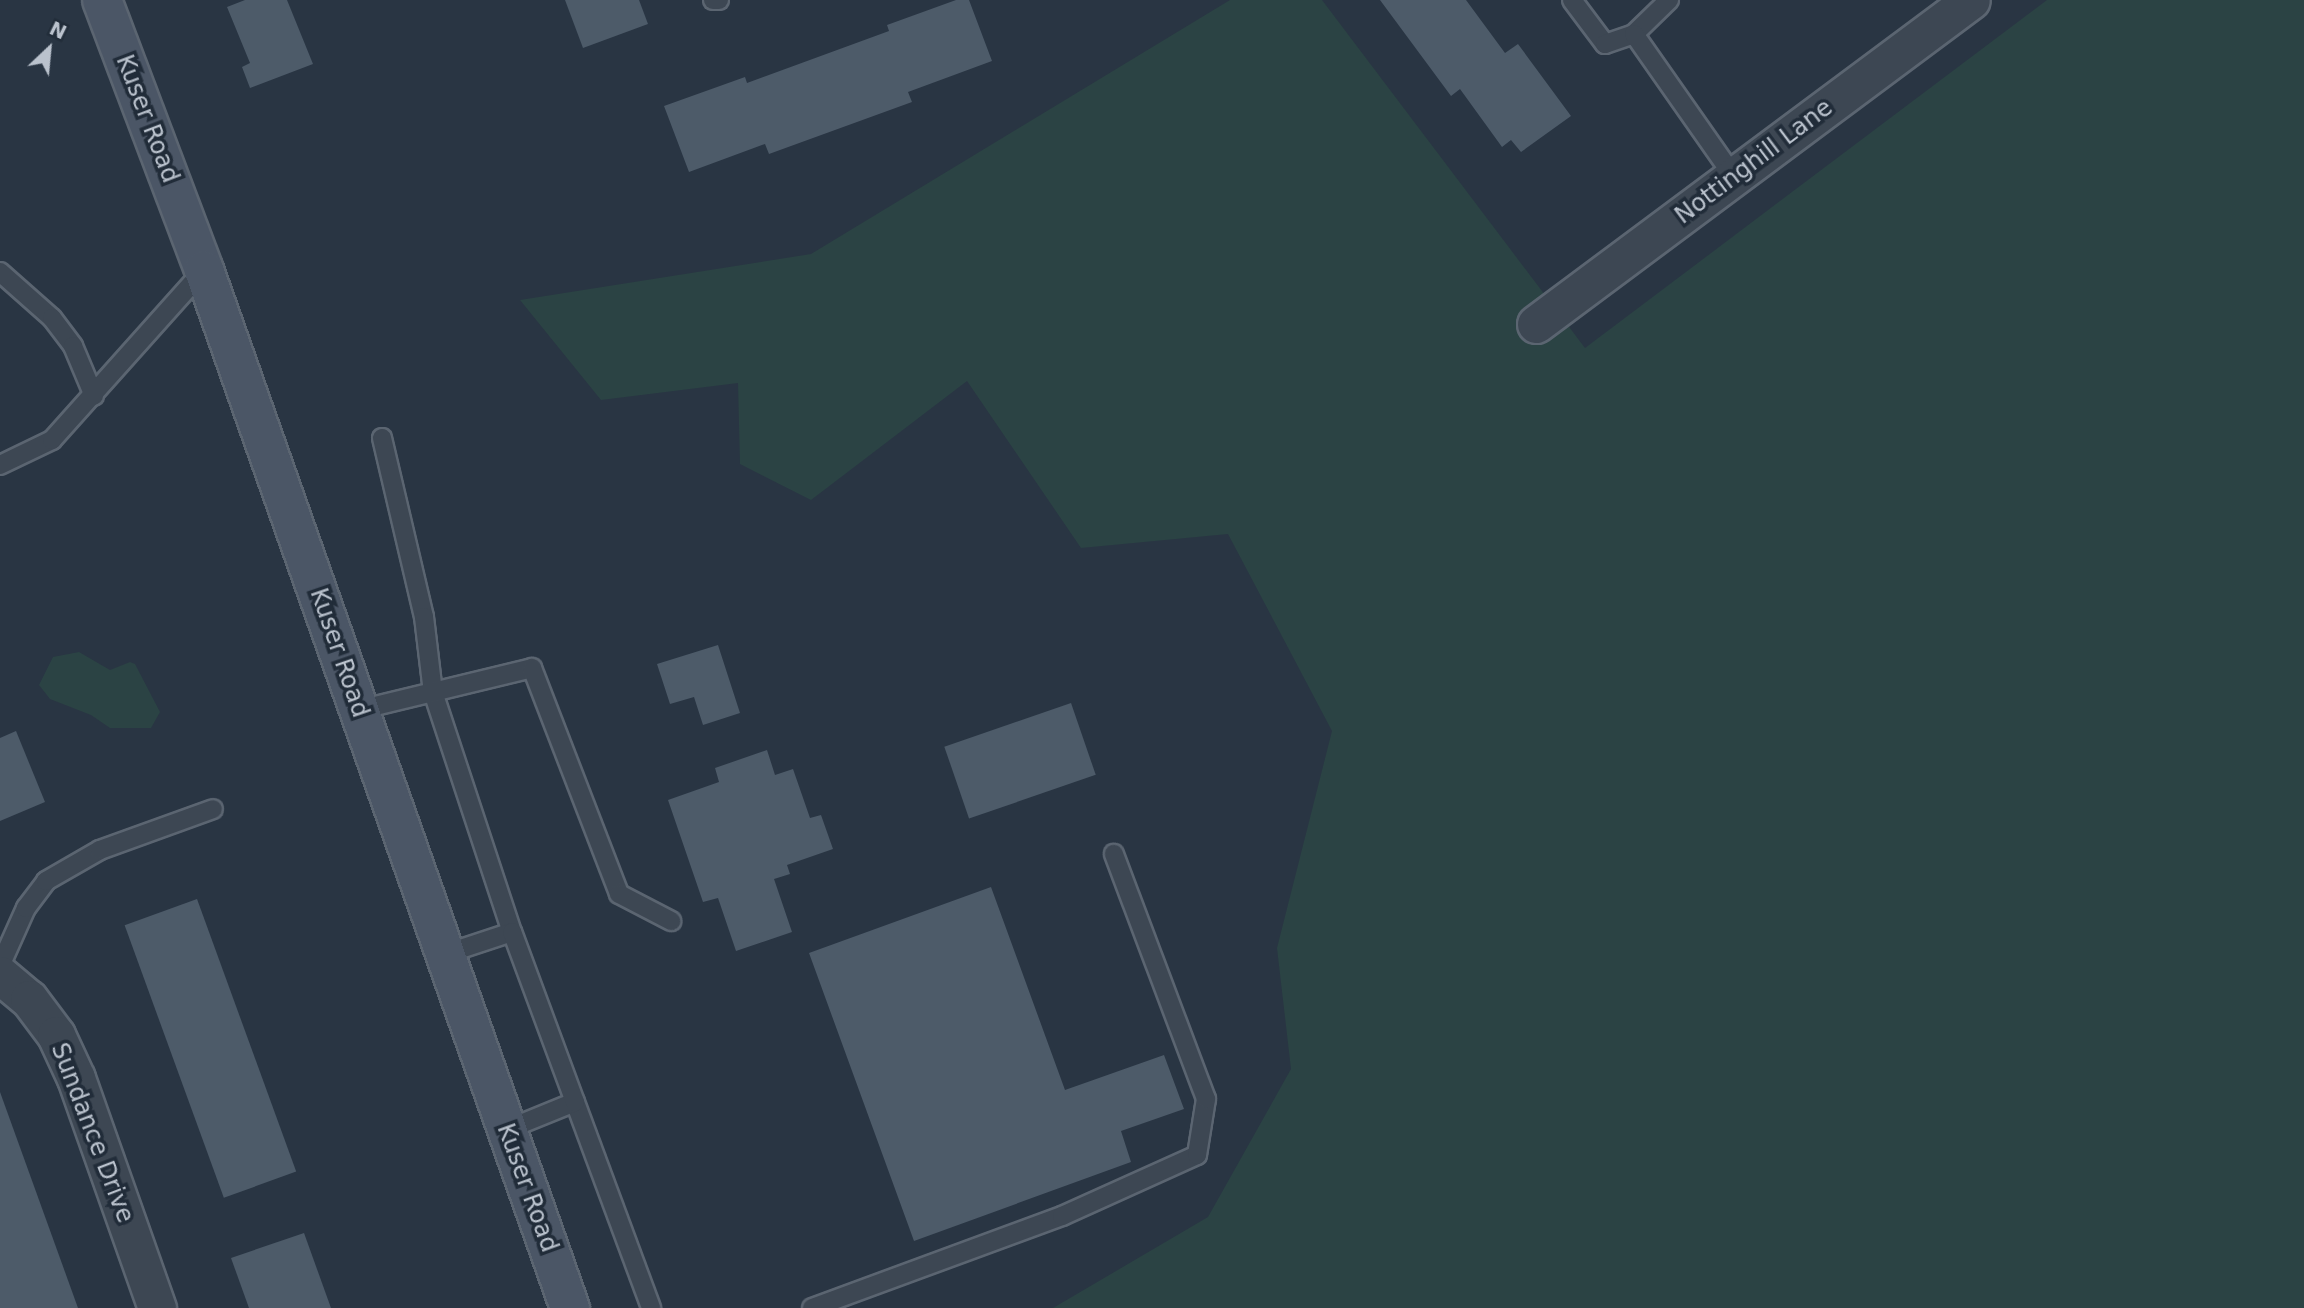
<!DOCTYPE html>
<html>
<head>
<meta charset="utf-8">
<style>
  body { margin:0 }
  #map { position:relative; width:2304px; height:1308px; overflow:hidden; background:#293543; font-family:"DejaVu Sans",sans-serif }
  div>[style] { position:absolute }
  .green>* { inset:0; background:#2b4344 }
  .building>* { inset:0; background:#4d5b69; transform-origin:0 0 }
  .roads { filter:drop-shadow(2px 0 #5b6571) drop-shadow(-2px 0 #5b6571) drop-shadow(0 2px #5b6571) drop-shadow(0 -2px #5b6571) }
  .lane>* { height:18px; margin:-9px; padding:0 9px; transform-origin:9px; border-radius:9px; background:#3d4753 }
  .street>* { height:37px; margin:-18.5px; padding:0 18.5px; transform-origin:18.5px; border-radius:18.5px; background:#3d4753 }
  .secondary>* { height:38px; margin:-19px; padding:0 19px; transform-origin:19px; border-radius:19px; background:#4b5666 }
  span { translate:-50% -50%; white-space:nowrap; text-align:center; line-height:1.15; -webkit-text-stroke:7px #212c39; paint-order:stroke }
  .street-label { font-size:24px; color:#bac2cd }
  .north { position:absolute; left:14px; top:14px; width:70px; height:70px; -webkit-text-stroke:5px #212c39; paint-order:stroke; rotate:26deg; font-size:19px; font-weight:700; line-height:28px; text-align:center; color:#bac2cd }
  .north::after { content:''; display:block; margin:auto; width:24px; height:32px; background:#bac2cd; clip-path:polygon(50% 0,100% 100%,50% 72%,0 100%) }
</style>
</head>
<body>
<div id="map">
  <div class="green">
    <div style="clip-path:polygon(1230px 0,1322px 0,1585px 348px,2047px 0,2304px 0,2304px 1308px,1053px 1308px,1208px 1217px,1291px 1069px,1277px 948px,1332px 731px,1228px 534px,1081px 548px,967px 381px,811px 500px,740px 464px,738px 383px,601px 400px,520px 300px,811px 254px)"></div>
    <div style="clip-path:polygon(79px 652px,110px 670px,130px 662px,135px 664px,160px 712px,151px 728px,110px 728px,91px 715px,50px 699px,39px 685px,53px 657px)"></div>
  </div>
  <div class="building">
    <div style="clip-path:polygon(245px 0,287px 0,313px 64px,250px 88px,242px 67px,250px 63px,227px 7px)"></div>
    <div style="clip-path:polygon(565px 0,639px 0,648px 24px,583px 48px)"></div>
    <div style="clip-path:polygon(956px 0,969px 0,992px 61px,908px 92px,912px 102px,769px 154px,765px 144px,689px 172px,664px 106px,745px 77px,747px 83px,889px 31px,887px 25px)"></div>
    <div style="clip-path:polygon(1380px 0,1466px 0,1505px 53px,1518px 44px,1571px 116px,1521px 152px,1511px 140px,1502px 147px,1460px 89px,1451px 96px)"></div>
    <div style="clip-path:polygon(718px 645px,740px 713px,703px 725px,694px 697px,670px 704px,657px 664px)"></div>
    <div style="left:1071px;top:703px;width:76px;height:134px;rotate:71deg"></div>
    <div style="clip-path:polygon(16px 731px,45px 802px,0 821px,0 738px)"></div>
    <div style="clip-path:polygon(767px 750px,775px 775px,793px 769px,810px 818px,821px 815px,833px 849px,787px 865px,790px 874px,774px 879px,792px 932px,736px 951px,718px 898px,703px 902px,668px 800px,719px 782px,715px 768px)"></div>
    <div style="clip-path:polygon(991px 887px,1065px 1090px,1164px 1055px,1184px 1109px,1121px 1131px,1131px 1162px,914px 1241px,809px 953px)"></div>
    <div style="left:197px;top:899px;width:290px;height:77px;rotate:70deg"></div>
    <div style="clip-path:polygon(0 1093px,0 1092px,78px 1308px,0 1308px)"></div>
    <div style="clip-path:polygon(304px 1233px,331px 1308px,249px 1308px,231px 1258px)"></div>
  </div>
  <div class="roads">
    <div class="lane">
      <div style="left:713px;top:0;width:6px"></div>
      <div style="left:1572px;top:0;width:55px;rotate:53.1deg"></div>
      <div style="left:1605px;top:44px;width:31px;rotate:-19deg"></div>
      <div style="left:1634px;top:34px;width:49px;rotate:-44.2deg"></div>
      <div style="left:1634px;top:34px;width:174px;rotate:55deg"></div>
      <div style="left:0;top:272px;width:69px;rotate:41.5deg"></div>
      <div style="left:52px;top:318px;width:35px;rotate:53deg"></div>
      <div style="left:73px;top:346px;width:54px;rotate:67.2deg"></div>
      <div style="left:382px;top:438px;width:184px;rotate:76.8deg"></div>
      <div style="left:424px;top:617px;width:76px;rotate:83.2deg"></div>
      <div style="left:433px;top:692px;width:253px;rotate:71.8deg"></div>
      <div style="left:512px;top:932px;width:71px;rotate:161.8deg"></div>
      <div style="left:0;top:465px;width:58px;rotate:-25.7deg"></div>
      <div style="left:52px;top:440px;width:228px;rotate:-48.2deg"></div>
      <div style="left:359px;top:710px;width:178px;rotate:-13.6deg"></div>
      <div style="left:532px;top:668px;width:242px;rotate:68.9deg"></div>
      <div style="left:619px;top:894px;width:59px;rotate:27.4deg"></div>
      <div style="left:0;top:966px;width:64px;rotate:-65.9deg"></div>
      <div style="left:26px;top:908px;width:34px;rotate:-53deg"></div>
      <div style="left:46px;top:881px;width:62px;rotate:-29.9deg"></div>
      <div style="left:100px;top:850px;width:120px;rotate:-19.9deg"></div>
      <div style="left:575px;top:1102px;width:220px;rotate:69.7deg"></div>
      <div style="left:506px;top:1130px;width:74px;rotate:-22.1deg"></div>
      <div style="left:575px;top:1102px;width:181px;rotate:-110.3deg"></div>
      <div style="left:812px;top:1308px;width:266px;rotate:-20.2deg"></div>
      <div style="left:1062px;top:1216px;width:148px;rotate:-24.3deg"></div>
      <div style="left:1197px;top:1155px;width:57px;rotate:-80.9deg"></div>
      <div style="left:1206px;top:1099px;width:262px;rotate:-110.6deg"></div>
    </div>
    <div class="street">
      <div style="left:1536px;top:324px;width:542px;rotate:-36.68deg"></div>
      <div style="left:0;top:975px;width:38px;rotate:40deg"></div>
      <div style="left:29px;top:999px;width:45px;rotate:53.1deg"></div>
      <div style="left:56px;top:1035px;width:47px;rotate:65.1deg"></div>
      <div style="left:76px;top:1078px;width:244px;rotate:70.6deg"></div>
    </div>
    <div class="secondary">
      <div style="left:102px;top:0;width:289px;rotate:69.3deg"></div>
      <div style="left:204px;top:270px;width:1101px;rotate:70.58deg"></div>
    </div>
  </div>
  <div class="street-label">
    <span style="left:147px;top:119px;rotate:69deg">Kuser Road</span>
    <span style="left:1754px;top:162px;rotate:-37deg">Nottinghill Lane</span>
    <span style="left:339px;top:653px;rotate:71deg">Kuser Road</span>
    <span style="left:92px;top:1133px;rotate:69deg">Sundance Drive</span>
    <span style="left:527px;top:1188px;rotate:70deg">Kuser Road</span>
  </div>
  <div class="north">N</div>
</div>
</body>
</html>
